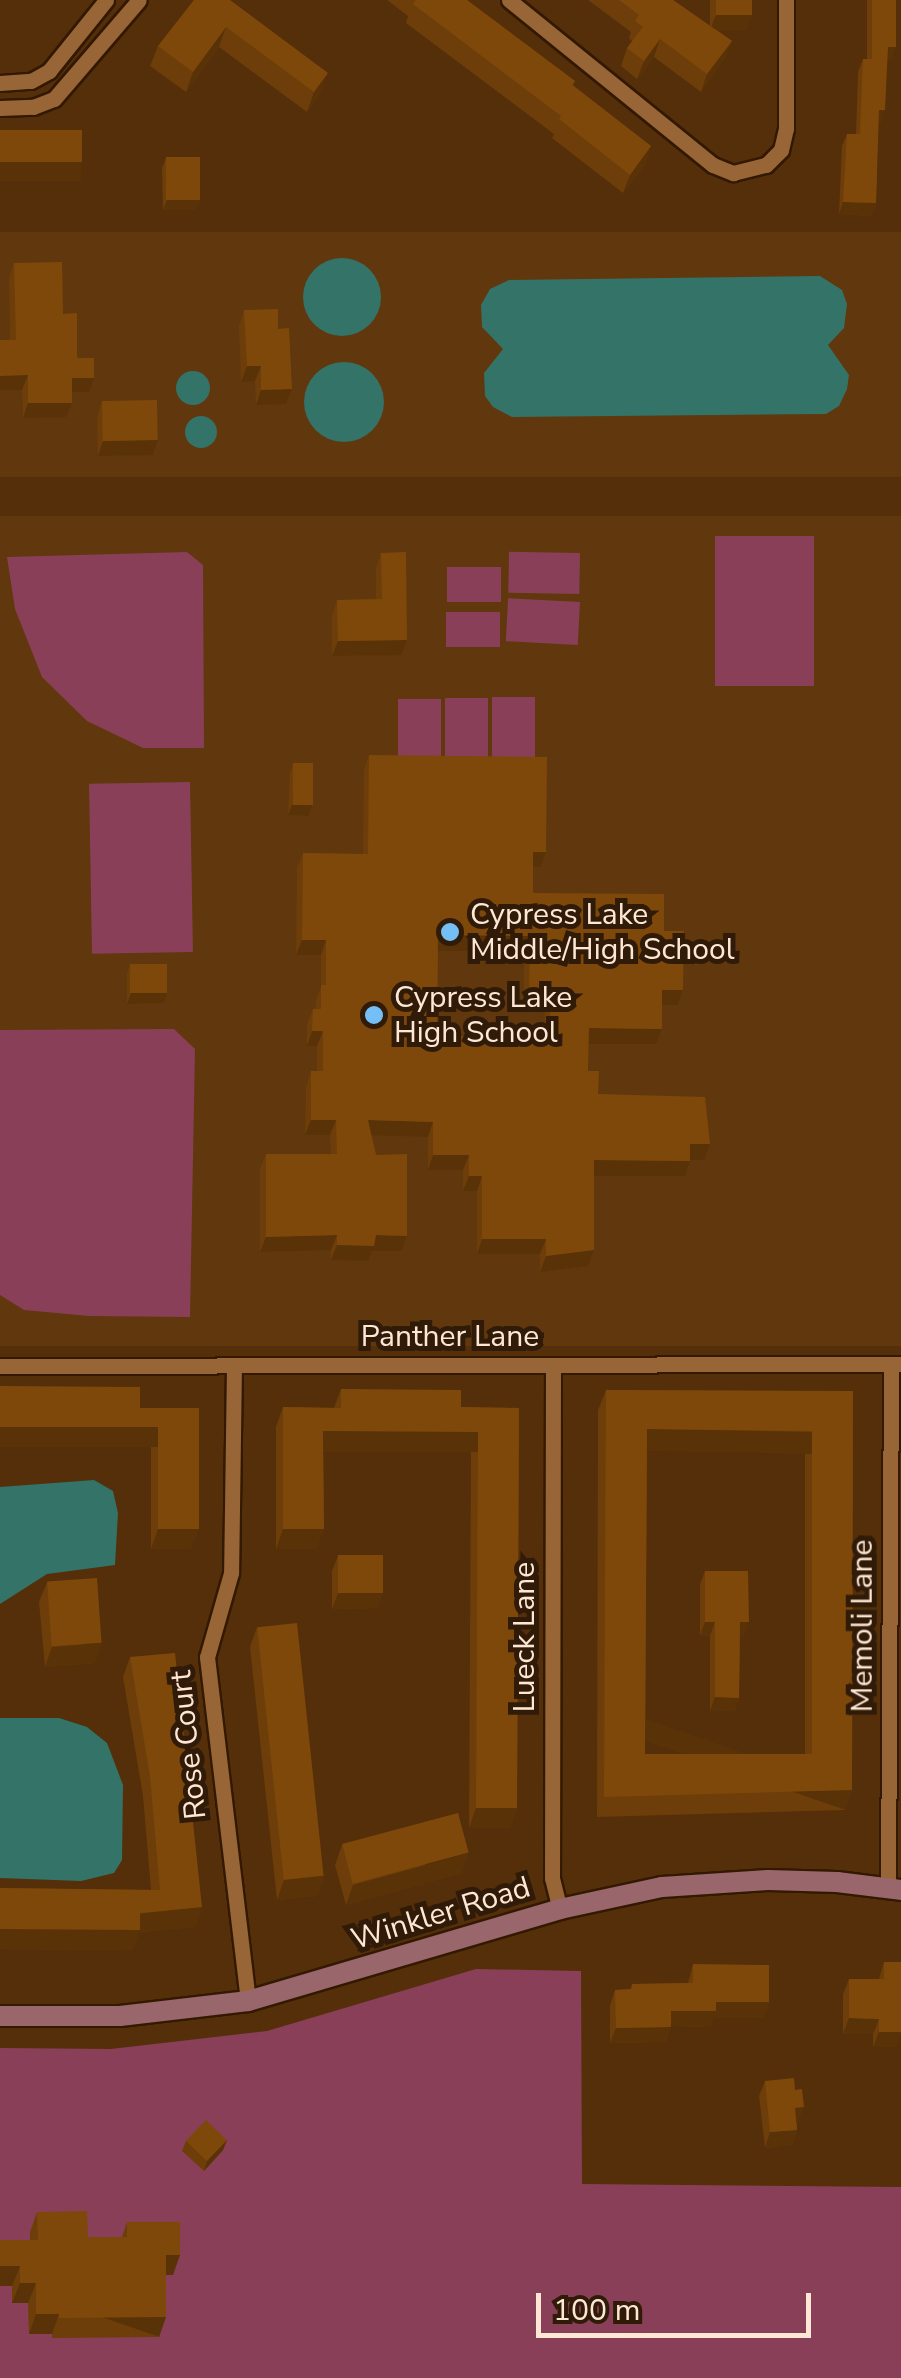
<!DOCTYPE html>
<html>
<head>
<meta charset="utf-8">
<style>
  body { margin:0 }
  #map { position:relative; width:901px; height:2378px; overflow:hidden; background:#542f0a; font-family:"Nunito Sans",sans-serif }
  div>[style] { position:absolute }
  .built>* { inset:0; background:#61370d; transform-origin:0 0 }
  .green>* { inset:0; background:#893f58; transform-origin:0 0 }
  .water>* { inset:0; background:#347368 }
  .round { border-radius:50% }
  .roads { filter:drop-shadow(2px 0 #331902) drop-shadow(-2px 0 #331902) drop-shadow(0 2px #331902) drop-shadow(0 -2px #331902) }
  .street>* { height:15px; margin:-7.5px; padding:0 7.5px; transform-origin:7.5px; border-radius:7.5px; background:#986537 }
  .secondary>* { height:20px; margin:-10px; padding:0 10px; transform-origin:10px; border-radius:10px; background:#99666b }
  .wall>* { inset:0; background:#6d3e09 }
  .shaded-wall>* { inset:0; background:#593208; transform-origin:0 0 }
  .building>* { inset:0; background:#7f480b; transform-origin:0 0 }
  .dots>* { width:28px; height:28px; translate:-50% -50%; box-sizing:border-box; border:5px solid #301b08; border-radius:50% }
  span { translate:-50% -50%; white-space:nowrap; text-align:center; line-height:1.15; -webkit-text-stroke:10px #301b08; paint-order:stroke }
  .poi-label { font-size:30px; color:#fee7d4 }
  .left { translate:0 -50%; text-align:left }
  .street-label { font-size:30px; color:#fee7d4 }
  .scale { position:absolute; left:536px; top:2293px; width:275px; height:45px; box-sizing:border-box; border:5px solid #fee7d4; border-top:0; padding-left:12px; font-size:30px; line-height:35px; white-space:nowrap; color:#fee7d4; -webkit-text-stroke:8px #301b08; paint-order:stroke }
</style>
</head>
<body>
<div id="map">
  <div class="built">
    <div style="left:901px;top:232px;width:245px;height:901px;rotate:90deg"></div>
    <div style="left:901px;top:516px;width:830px;height:901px;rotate:90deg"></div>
  </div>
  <div class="green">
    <div style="left:715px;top:536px;width:99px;height:150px"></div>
    <div style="clip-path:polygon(187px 552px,203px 565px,204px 748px,143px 748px,87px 721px,42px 677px,15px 609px,7px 557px)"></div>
    <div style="left:580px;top:553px;width:41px;height:71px;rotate:91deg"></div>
    <div style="left:447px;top:567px;width:54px;height:35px"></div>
    <div style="left:580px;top:602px;width:43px;height:72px;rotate:93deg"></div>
    <div style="left:446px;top:612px;width:54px;height:35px"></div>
    <div style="left:492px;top:697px;width:43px;height:67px"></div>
    <div style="left:445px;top:698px;width:43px;height:66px"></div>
    <div style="left:398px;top:699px;width:43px;height:61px"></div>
    <div style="left:190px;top:782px;width:170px;height:101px;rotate:89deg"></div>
    <div style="clip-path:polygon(174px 1029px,195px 1049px,190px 1317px,89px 1316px,24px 1310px,0 1295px,0 1030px)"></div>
    <div style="clip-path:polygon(476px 1969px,581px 1971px,582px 2184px,901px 2187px,901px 2378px,0 2378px,0 2048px,111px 2049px,267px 2031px)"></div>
  </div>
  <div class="water">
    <div class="round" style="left:303px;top:258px;width:78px;height:78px"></div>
    <div style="clip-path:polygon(820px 276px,842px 290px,847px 304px,844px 328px,828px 345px,849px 375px,847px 389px,839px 406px,826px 414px,512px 417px,493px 407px,485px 396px,484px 373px,503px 349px,482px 327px,481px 305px,490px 289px,509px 280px)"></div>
    <div class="round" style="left:304px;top:362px;width:80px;height:80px"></div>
    <div class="round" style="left:176px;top:371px;width:34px;height:34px"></div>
    <div class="round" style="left:185px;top:416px;width:32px;height:32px"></div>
    <div style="clip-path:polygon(94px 1480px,113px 1491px,118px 1513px,115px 1565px,47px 1574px,0 1604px,0 1487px)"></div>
    <div style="clip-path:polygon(0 1718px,59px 1718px,87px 1727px,107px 1743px,123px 1785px,122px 1860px,114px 1873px,81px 1881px,0 1878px)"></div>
  </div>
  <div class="roads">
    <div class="street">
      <div style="left:509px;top:0;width:262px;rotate:39deg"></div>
      <div style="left:713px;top:165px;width:22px;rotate:22deg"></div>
      <div style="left:733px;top:173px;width:34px;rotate:-14deg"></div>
      <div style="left:766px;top:165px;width:21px;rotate:-45deg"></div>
      <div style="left:781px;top:150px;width:22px;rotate:-77deg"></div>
      <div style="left:786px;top:129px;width:129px;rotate:-90deg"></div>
      <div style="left:0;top:83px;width:31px;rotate:-4deg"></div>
      <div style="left:31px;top:81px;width:21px;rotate:-29deg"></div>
      <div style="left:49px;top:71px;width:91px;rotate:-51.2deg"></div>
      <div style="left:0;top:108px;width:33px;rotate:-2deg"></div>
      <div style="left:33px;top:107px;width:22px;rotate:-21deg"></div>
      <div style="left:54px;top:99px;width:130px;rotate:-49.4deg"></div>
      <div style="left:234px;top:1365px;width:208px;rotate:90.8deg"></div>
      <div style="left:231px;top:1573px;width:87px;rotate:105.9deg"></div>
      <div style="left:207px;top:1657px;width:346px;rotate:83.2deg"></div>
      <div style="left:553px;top:1365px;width:513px;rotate:90.11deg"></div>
      <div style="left:552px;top:1878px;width:32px;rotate:76deg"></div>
      <div style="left:0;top:1366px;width:901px;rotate:-0.13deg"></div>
      <div style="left:888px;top:1888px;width:524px;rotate:-89.67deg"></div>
    </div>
    <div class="secondary">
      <div style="left:0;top:2016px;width:120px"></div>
      <div style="left:120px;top:2016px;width:129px;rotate:-6.7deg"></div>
      <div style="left:248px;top:2001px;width:325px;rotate:-16.4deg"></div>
      <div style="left:560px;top:1909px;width:104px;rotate:-12.2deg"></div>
      <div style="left:662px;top:1887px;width:106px;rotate:-3.8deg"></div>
      <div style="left:768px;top:1880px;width:69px;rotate:1.7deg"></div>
      <div style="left:837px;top:1882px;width:64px;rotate:7.1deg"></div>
    </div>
  </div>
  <div class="wall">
    <div style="clip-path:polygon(194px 0,321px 93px,307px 112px,219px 47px,186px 92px,150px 66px,158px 46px)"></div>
    <div style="clip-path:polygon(387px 0,467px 0,575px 81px,573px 85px,651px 146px,645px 165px,623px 193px,552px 138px,554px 134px,406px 23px,408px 16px)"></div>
    <div style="clip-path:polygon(588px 0,673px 0,710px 26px,710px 0,752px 0,747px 30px,717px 30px,732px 41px,725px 58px,701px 92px,654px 57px,637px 79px,621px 66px,627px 48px,632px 41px,629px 38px,631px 32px)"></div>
    <div style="clip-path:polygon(867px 0,896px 0,892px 60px,887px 60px,881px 123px,878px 123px,876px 203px,871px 216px,839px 214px,842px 146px,847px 134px,856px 134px,858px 72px,863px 59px,867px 59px)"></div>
    <div style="clip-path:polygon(166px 158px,200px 200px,196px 210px,163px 210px,162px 168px)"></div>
    <div style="clip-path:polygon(14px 263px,63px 314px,89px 392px,72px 392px,66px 417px,23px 418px,22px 390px,10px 340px,9px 277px)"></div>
    <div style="clip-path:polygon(244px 310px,278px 329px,292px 389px,286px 404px,256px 405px,255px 381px,241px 382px,239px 325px)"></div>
    <div style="clip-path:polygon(102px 401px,158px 440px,153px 455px,98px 456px,97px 417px)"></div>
    <div style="clip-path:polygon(381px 553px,407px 640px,402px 655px,332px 656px,332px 615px,337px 600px,376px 599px,376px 568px)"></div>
    <div style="clip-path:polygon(evenodd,369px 755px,546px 852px,541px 867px,533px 867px,533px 893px,664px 931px,683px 990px,678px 1005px,662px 1005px,662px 1029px,656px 1044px,588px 1044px,588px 1071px,598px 1094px,704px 1160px,690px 1160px,685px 1176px,594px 1176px,588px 1266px,540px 1272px,540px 1254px,477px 1254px,477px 1191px,463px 1191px,463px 1170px,428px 1170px,428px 1137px,371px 1135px,401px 1251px,372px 1251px,368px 1261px,331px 1260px,331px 1250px,260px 1252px,260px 1169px,266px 1154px,331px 1154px,330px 1135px,305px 1135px,306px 1087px,311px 1071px,317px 1071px,317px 1046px,307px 1046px,307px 1024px,313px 1009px,316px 1009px,316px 1000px,321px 987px,321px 955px,296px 955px,297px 868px,303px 853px,363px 854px,364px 770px,369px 755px,438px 951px,524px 951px,524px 1005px,545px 1005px,545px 1036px,437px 1036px,438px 951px)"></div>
    <div style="clip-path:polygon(293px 763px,308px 816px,288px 815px,290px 773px)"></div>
    <div style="clip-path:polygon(130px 964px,167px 993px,164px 1003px,127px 1004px,127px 974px)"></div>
    <div style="clip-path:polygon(0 1386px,140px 1408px,199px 1408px,191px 1549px,151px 1549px,151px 1447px,0 1447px)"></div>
    <div style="clip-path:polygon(341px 1389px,461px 1407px,519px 1408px,517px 1808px,510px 1828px,469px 1828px,471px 1452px,323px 1451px,324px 1529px,316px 1549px,276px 1549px,276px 1427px,283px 1407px,334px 1408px)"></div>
    <div style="clip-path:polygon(evenodd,606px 1390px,853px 1391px,852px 1790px,845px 1810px,597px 1817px,598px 1410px,606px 1390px,647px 1449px,805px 1451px,805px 1754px,645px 1754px,647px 1449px)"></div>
    <div style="clip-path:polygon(338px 1556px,378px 1608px,332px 1609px,332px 1571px)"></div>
    <div style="clip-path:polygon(705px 1571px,744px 1636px,740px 1636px,739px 1698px,734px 1711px,710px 1711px,710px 1636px,700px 1636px,700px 1584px)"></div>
    <div style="clip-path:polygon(47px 1582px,95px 1663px,45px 1667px,39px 1602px)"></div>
    <div style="clip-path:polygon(257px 1627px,324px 1876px,317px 1896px,277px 1900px,250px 1647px)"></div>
    <div style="clip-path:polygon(130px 1657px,202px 1907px,195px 1927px,139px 1932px,132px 1950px,0 1949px,0 1888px,151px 1890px,143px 1796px,123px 1677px)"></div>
    <div style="clip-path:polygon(342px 1845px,462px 1873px,346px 1905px,335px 1865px)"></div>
    <div style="clip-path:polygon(884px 1962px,896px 2047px,873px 2047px,873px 2034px,843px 2034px,843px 1994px,849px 1979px,879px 1979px)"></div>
    <div style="clip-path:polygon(693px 1964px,769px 2002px,763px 2018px,713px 2018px,710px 2027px,671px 2026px,666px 2042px,610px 2043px,610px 2005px,615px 1990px,630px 1989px,632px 1984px,688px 1983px)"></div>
    <div style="clip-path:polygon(765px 2081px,798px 2123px,797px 2123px,797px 2130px,792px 2145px,765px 2148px,759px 2096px)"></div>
    <div style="clip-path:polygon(227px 2140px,223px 2150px,204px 2171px,182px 2151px,186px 2141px)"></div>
    <div style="clip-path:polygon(37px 2212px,88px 2237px,122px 2237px,127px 2222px,173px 2275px,166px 2275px,159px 2337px,52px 2338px,52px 2334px,29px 2334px,28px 2303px,12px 2303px,12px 2286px,0 2286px,0 2240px,30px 2240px,30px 2232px)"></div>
  </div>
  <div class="shaded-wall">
    <div style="clip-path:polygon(716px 15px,752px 15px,747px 30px,710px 30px)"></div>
    <div style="clip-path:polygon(226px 27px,219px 47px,186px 92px,193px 72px)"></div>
    <div style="clip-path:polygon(660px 39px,654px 57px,637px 79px,644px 61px)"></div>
    <div style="clip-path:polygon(732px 41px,725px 58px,701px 92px,707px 74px)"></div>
    <div style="clip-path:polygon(888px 47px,896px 47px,892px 60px,883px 60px)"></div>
    <div style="clip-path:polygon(328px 73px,321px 93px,307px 112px,314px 92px)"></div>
    <div style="clip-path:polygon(879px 110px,885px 110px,881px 123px,874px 123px)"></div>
    <div style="clip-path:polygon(651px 146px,645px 165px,623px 193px,630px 175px)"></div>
    <div style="left:0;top:162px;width:81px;height:19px"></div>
    <div style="clip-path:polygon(167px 200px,200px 200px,196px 210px,163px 210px)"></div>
    <div style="clip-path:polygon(843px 202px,876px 203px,871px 216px,839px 214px)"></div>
    <div style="clip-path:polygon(247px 366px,261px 366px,255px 381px,241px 382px)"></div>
    <div style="clip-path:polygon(28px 375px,22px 390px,0 390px,0 376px)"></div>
    <div style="clip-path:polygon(72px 378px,94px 378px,89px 392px,66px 392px)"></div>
    <div style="clip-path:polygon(292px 389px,286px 404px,256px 405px,261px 390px)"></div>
    <div style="clip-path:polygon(28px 403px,72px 403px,66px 417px,23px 418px)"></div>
    <div style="clip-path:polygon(158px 440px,153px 455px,98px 456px,103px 441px)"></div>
    <div style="clip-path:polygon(407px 640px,402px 655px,332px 656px,338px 641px)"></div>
    <div style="clip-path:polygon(292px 805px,312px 805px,308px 816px,288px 815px)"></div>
    <div style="clip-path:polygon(533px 852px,546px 852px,541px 867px,528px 867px)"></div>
    <div style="clip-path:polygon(438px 935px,530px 936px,524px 951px,432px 951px)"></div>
    <div style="clip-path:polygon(302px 940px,326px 940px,321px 955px,296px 955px)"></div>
    <div style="clip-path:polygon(529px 990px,550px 990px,545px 1005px,524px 1005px)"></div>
    <div style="clip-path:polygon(662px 990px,683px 990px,678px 1005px,656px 1005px)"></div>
    <div style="clip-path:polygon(131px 993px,167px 993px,164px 1003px,127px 1004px)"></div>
    <div style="clip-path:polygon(589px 1028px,662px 1029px,656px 1044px,583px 1044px)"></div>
    <div style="clip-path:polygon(312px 1031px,323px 1031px,317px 1046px,307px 1046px)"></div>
    <div style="clip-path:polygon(311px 1120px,336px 1120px,330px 1135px,305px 1135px)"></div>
    <div style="clip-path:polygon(368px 1120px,433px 1122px,428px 1137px,362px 1135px)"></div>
    <div style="clip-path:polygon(690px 1144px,710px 1144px,704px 1160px,685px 1160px)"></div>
    <div style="clip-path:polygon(433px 1155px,469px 1155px,463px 1170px,428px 1170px)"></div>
    <div style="clip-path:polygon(594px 1160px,690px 1161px,685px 1176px,588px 1176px)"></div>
    <div style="clip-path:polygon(469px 1176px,482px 1176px,477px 1191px,463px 1191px)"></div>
    <div style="clip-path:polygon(337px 1235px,331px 1250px,260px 1252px,266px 1237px)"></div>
    <div style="clip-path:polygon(376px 1235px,407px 1236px,401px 1251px,372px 1251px,368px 1261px,331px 1260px,337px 1245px)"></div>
    <div style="clip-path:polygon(482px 1239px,546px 1239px,540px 1254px,477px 1254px)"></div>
    <div style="clip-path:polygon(594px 1250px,588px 1266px,540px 1272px,546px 1256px)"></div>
    <div style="left:0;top:1427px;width:158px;height:20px"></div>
    <div style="left:647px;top:1429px;width:165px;height:22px;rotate:1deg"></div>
    <div style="left:323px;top:1431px;width:155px;height:21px"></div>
    <div style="clip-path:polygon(158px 1529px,199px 1529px,191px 1549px,151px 1549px)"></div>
    <div style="clip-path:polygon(283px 1529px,324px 1529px,316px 1549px,276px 1549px)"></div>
    <div style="clip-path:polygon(338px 1593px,383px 1593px,378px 1608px,332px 1609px)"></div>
    <div style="clip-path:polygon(705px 1622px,715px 1622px,710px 1636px,700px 1636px)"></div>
    <div style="clip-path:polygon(740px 1622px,749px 1622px,744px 1636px,735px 1636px)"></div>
    <div style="clip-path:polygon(102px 1643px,95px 1663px,45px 1667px,52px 1647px)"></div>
    <div style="clip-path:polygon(715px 1697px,739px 1698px,734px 1711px,710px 1711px)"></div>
    <div style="left:852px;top:1790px;width:21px;height:248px;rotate:109deg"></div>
    <div style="clip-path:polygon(476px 1808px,517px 1808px,510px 1828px,469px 1828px)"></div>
    <div style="clip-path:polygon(469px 1853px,462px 1873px,346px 1905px,353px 1885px)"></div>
    <div style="clip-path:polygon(324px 1876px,317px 1896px,277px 1900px,284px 1880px)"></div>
    <div style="clip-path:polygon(202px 1907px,195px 1927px,139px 1932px,132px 1950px,0 1949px,0 1929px)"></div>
    <div style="clip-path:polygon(716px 2002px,769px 2002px,763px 2018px,713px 2018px,710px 2027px,665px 2026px,671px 2011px)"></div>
    <div style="clip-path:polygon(849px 2018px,879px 2019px,873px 2034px,843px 2034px)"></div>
    <div style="clip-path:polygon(671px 2027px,666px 2042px,610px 2043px,616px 2028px)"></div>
    <div style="clip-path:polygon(879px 2032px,901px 2032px,896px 2047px,873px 2047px)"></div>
    <div style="clip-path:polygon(804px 2107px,798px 2123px,790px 2123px,795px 2108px)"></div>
    <div style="clip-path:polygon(797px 2130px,792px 2145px,765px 2148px,770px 2132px)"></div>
    <div style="clip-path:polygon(227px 2140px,223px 2150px,204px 2171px,207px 2161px)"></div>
    <div style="clip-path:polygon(166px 2255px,180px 2255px,173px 2275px,158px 2275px)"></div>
    <div style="clip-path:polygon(0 2266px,20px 2266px,12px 2286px,0 2286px)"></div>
    <div style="clip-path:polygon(20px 2283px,36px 2283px,28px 2303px,12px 2303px)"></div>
    <div style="clip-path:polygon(36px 2314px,59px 2314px,52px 2334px,29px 2334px)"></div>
    <div style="left:166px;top:2317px;width:21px;height:107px;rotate:109deg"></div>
  </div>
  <div class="building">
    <div style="clip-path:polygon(194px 0,230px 0,328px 73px,314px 92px,226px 27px,193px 72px,158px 46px)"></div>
    <div style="clip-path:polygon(416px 0,467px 0,575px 81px,572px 85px,651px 146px,630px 175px,559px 119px,561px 116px,413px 4px)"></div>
    <div style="clip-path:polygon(619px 0,673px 0,732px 41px,707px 74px,660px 39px,644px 61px,627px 48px,643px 27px,635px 21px,639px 15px)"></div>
    <div style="left:716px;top:0;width:36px;height:15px"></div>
    <div style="clip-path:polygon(872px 0,896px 0,896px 47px,888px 47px,885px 110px,879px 110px,876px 203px,843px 202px,847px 134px,860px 134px,863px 59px,872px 59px)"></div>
    <div style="left:0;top:130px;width:82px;height:32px"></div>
    <div style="left:200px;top:157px;width:43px;height:34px;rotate:90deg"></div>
    <div style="clip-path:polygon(62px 262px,63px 314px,77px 313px,77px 358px,94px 358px,94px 378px,72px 378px,72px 403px,28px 403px,28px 375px,0 376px,0 340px,16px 340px,14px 263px)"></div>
    <div style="clip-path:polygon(278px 309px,278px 329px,289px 328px,292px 389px,261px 390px,261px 366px,247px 366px,244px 310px)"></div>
    <div style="left:157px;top:400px;width:40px;height:55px;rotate:89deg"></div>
    <div style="clip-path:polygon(406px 552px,407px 640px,338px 641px,337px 600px,382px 599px,381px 553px)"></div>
    <div style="clip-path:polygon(evenodd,369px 755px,547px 757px,546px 852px,533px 852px,533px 893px,664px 894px,664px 931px,684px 931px,683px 990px,662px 990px,662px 1029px,589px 1028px,588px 1071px,599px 1071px,598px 1094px,705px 1097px,710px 1144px,690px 1144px,690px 1161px,594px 1160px,594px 1250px,546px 1256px,546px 1239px,482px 1239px,482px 1176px,469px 1176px,469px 1155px,433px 1155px,433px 1122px,368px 1120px,376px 1155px,407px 1154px,407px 1236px,376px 1235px,374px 1246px,337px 1245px,337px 1235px,266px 1237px,266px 1154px,337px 1154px,336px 1120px,311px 1120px,311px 1071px,323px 1071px,323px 1031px,312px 1031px,313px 1009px,321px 1009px,321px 985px,326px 985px,326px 940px,302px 940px,303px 853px,368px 854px,369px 755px,438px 935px,530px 936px,529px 990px,550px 990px,550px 1036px,437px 1036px,438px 935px)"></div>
    <div style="left:293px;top:763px;width:20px;height:42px"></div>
    <div style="left:130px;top:964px;width:37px;height:29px"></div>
    <div style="clip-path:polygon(0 1386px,140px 1387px,140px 1408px,199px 1408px,199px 1529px,158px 1529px,158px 1427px,0 1427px)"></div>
    <div style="clip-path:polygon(341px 1389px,461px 1390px,461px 1407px,519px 1408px,517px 1808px,476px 1808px,478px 1432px,323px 1431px,324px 1529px,283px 1529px,283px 1407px,341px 1408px)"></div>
    <div style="clip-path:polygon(evenodd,606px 1390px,853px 1391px,852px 1790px,604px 1797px,606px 1390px,647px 1429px,812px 1431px,812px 1754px,645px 1754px,647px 1429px)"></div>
    <div style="left:383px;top:1555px;width:38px;height:45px;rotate:90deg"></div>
    <div style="clip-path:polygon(705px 1571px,748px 1571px,749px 1622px,740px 1622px,739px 1698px,715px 1697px,715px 1622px,705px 1622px)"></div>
    <div style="left:97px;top:1578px;width:65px;height:50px;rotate:86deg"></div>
    <div style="left:297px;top:1623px;width:254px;height:40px;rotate:84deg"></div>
    <div style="clip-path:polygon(175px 1653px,202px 1907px,140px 1913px,140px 1930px,0 1929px,0 1888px,160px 1890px,150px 1776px,130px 1657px)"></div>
    <div style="left:458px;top:1813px;width:41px;height:120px;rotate:75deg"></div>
    <div style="clip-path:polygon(884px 1962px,901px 1962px,901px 2032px,879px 2032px,879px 2019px,849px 2018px,849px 1979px,884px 1979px)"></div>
    <div style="clip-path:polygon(693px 1964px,769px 1965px,769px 2002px,716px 2002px,716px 2011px,671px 2011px,671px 2027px,616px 2028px,615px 1990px,632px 1989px,632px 1984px,693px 1983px)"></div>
    <div style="clip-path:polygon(794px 2078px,795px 2090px,802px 2089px,804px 2107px,795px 2108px,797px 2130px,770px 2132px,765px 2081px)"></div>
    <div style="left:206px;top:2120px;width:29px;height:29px;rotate:44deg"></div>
    <div style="clip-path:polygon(87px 2211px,88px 2237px,127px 2237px,127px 2222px,180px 2222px,180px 2255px,166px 2255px,166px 2317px,59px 2318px,59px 2314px,36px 2314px,36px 2283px,20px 2283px,20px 2266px,0 2266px,0 2240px,38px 2240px,37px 2212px)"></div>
  </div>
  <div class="dots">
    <div style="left:450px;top:932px;background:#74c0f6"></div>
    <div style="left:374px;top:1015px;background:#74c0f6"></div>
  </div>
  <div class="poi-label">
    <span class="left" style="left:470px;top:932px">Cypress Lake<br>Middle/High School</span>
    <span class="left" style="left:394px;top:1015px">Cypress Lake<br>High School</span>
  </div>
  <div class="street-label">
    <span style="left:450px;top:1337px">Panther Lane</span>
    <span style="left:863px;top:1626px;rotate:-90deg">Memoli Lane</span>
    <span style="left:525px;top:1637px;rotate:-90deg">Lueck Lane</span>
    <span style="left:189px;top:1745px;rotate:-96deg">Rose Court</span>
    <span style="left:441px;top:1914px;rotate:-17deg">Winkler Road</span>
  </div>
  <div class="scale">100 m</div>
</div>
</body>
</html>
